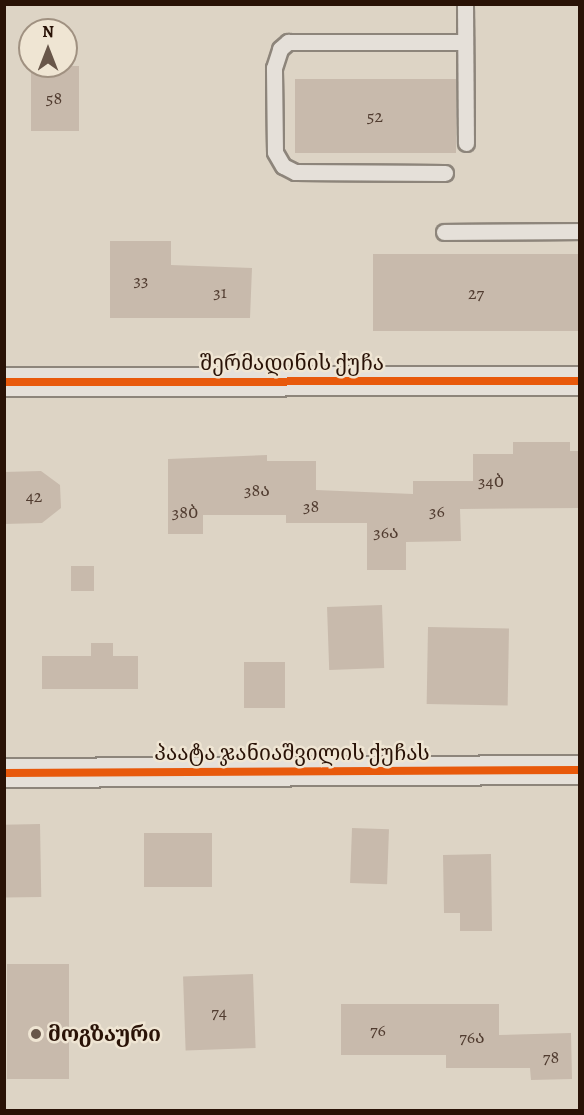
<!DOCTYPE html>
<html>
<head>
<meta charset="utf-8">
<style>
  body { margin:0 }
  #map { position:relative; width:584px; height:1115px; overflow:hidden; background:#ddd4c5; font-family:Alegreya,"Noto Serif Georgian",serif }
  div>[style] { position:absolute }
  .building>* { inset:0; background:#c8baac; transform-origin:0 0 }
  .roads { filter:drop-shadow(2px 0 #8d857b) drop-shadow(-2px 0 #8d857b) drop-shadow(0 2px #8d857b) drop-shadow(0 -2px #8d857b) }
  .lane>* { height:15px; margin:-7.5px; padding:0 7.5px; transform-origin:7.5px; border-radius:7.5px; background:#e5e0d9 }
  .street>* { height:28px; margin:-14px; padding:0 14px; transform-origin:14px; border-radius:14px; background:#e5e0d9 }
  .cycleway>* { height:8px; margin:-4px; padding:0 4px; transform-origin:4px; border-radius:4px; background:#e8590c }
  .dots>* { width:16px; height:16px; translate:-50% -50%; box-sizing:border-box; border:3px solid #efe5d3; border-radius:50% }
  span { translate:-50% -50%; white-space:nowrap; text-align:center; line-height:1.15; -webkit-text-stroke:5px #efe5d3; paint-order:stroke }
  .number-label { font-size:18px; color:#513c30 }
  .number-label span { -webkit-text-stroke-width:0 }
  .street-label { font-size:21px; color:#291206 }
  .poi-label { font-size:21px; color:#291206; font-weight:700 }
  .left { translate:0 -50%; text-align:left }
  .frame { position:absolute; inset:0; border:6px solid #291206; pointer-events:none }
  .north { position:absolute; left:18px; top:18px; width:60px; height:60px; box-sizing:border-box; background:#efe5d3; border:2px solid #a09181; border-radius:50%; rotate:0deg; font-size:16px; font-weight:700; line-height:24px; text-align:center; color:#291206 }
  .north::after { content:''; display:block; margin:auto; width:21px; height:27px; background:#685649; clip-path:polygon(50% 0,100% 100%,50% 72%,0 100%) }
</style>
</head>
<body>
<div id="map">
  <div class="building">
    <div style="left:31px;top:66px;width:48px;height:65px"></div>
    <div style="left:295px;top:79px;width:161px;height:74px"></div>
    <div style="clip-path:polygon(110px 241px,171px 241px,171px 265px,252px 268px,250px 318px,110px 318px)"></div>
    <div style="left:579px;top:254px;width:77px;height:206px;rotate:90deg"></div>
    <div style="clip-path:polygon(513px 442px,570px 442px,570px 451px,579px 451px,579px 508px,460px 509px,461px 541px,406px 542px,406px 570px,367px 570px,367px 523px,286px 523px,286px 515px,203px 515px,203px 534px,168px 534px,168px 459px,267px 455px,267px 461px,316px 461px,316px 490px,413px 494px,413px 481px,473px 481px,473px 454px,513px 454px)"></div>
    <div style="clip-path:polygon(41px 471px,60px 485px,61px 508px,42px 523px,4px 524px,4px 472px)"></div>
    <div style="left:71px;top:566px;width:23px;height:25px"></div>
    <div style="left:382px;top:605px;width:63px;height:55px;rotate:88deg"></div>
    <div style="left:428px;top:627px;width:81px;height:77px;rotate:1deg"></div>
    <div style="clip-path:polygon(91px 643px,113px 643px,113px 656px,138px 656px,138px 689px,42px 689px,42px 656px,91px 656px)"></div>
    <div style="left:244px;top:662px;width:41px;height:46px"></div>
    <div style="left:40px;top:824px;width:73px;height:36px;rotate:89deg"></div>
    <div style="left:352px;top:828px;width:37px;height:55px;rotate:2deg"></div>
    <div style="left:212px;top:833px;width:54px;height:68px;rotate:90deg"></div>
    <div style="clip-path:polygon(491px 854px,492px 931px,460px 931px,460px 913px,444px 913px,443px 855px)"></div>
    <div style="left:7px;top:964px;width:62px;height:115px"></div>
    <div style="left:253px;top:974px;width:74px;height:70px;rotate:88deg"></div>
    <div style="clip-path:polygon(341px 1004px,499px 1004px,499px 1035px,571px 1033px,572px 1079px,531px 1080px,530px 1068px,446px 1068px,446px 1055px,341px 1055px)"></div>
  </div>
  <div class="roads">
    <div class="lane">
      <div style="left:465px;top:4px;width:139px;rotate:89.6deg"></div>
      <div style="left:445px;top:173px;width:150px;rotate:-179.6deg"></div>
      <div style="left:295px;top:172px;width:13px;rotate:-153deg"></div>
      <div style="left:283px;top:166px;width:16px;rotate:-120deg"></div>
      <div style="left:275px;top:152px;width:84px;rotate:-90.7deg"></div>
      <div style="left:274px;top:68px;width:20px;rotate:-72deg"></div>
      <div style="left:280px;top:49px;width:11px;rotate:-41deg"></div>
      <div style="left:288px;top:42px;width:177px"></div>
      <div style="left:444px;top:232px;width:136px;rotate:-0.4deg"></div>
    </div>
    <div class="street">
      <div style="left:4px;top:382px;width:576px;rotate:-0.1deg"></div>
      <div style="left:4px;top:773px;width:576px;rotate:-0.3deg"></div>
    </div>
  </div>
  <div class="cycleway">
    <div style="left:4px;top:382px;width:576px;rotate:-0.1deg"></div>
    <div style="left:4px;top:773px;width:576px;rotate:-0.3deg"></div>
  </div>
  <div class="dots">
    <div style="left:36px;top:1034px;background:#685649"></div>
  </div>
  <div class="number-label">
    <span style="left:54px;top:98px">58</span>
    <span style="left:375px;top:116px">52</span>
    <span style="left:141px;top:280px">33</span>
    <span style="left:220px;top:292px">31</span>
    <span style="left:476px;top:293px">27</span>
    <span style="left:491px;top:481px">34ბ</span>
    <span style="left:257px;top:490px">38ა</span>
    <span style="left:34px;top:496px">42</span>
    <span style="left:311px;top:506px">38</span>
    <span style="left:437px;top:511px">36</span>
    <span style="left:185px;top:512px">38ბ</span>
    <span style="left:386px;top:532px">36ა</span>
    <span style="left:219px;top:1012px">74</span>
    <span style="left:378px;top:1030px">76</span>
    <span style="left:472px;top:1037px">76ა</span>
    <span style="left:551px;top:1057px">78</span>
  </div>
  <div class="street-label">
    <span style="left:292px;top:363px">შერმადინის ქუჩა</span>
    <span style="left:292px;top:753px">პაატა ჯანიაშვილის ქუჩას</span>
  </div>
  <div class="poi-label">
    <span class="left" style="left:48px;top:1034px">მოგზაური</span>
  </div>
  <div class="frame"></div>
  <div class="north">N</div>
</div>
</body>
</html>
